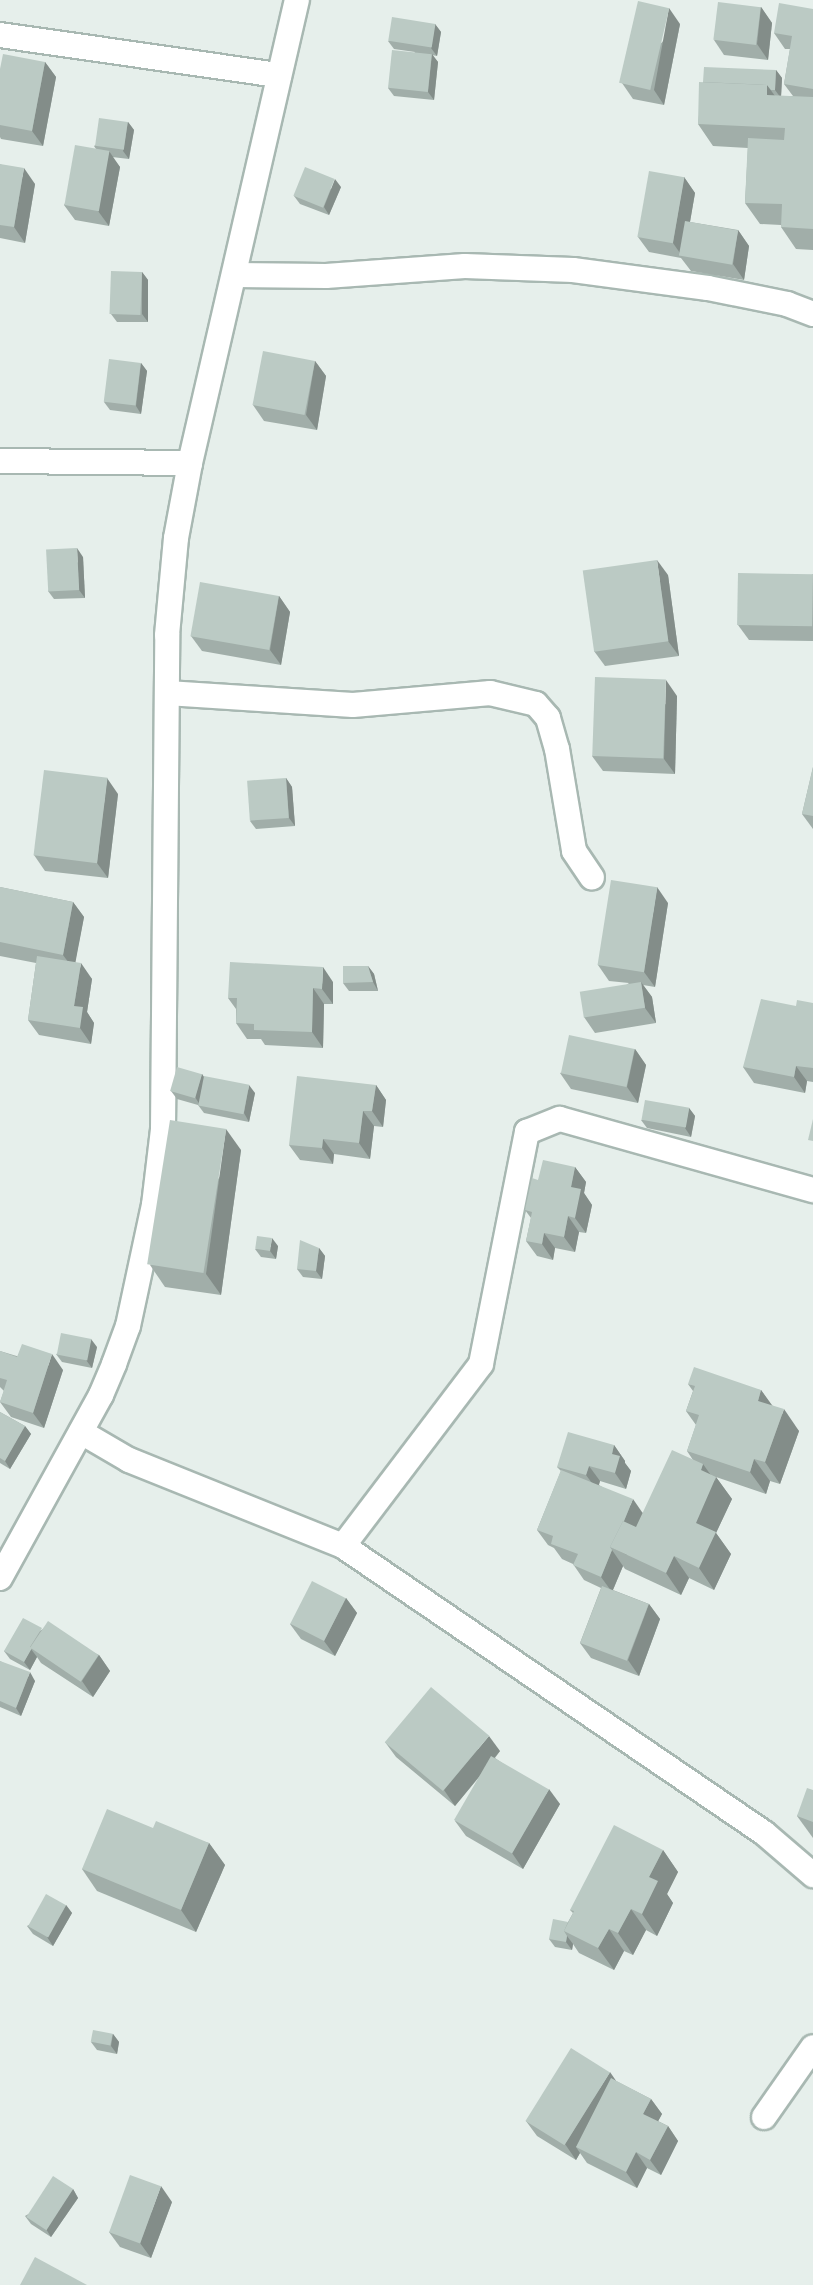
<!DOCTYPE html>
<html>
<head>
<meta charset="utf-8">
<style>
  body { margin:0 }
  #map { position:relative; width:813px; height:2285px; overflow:hidden; background:#e6efeb; font-family:"Archivo Narrow",sans-serif }
  div>[style] { position:absolute }
  .roads { filter:drop-shadow(2px 0 #a8b8b2) drop-shadow(-2px 0 #a8b8b2) drop-shadow(0 2px #a8b8b2) drop-shadow(0 -2px #a8b8b2) }
  .minor>* { height:24px; margin:-12px; padding:0 12px; transform-origin:12px; border-radius:12px; background:#fff }
  .wall>* { inset:0; background:#a1aea9 }
  .shaded-wall>* { inset:0; background:#838d89 }
  .building>* { inset:0; background:#bbcac4; transform-origin:0 0 }
  span { translate:-50% -50%; white-space:nowrap; text-align:center; line-height:1.15; -webkit-text-stroke:8px #f7fbf9; paint-order:stroke }
</style>
</head>
<body>
<div id="map">
  <div class="roads">
    <div class="minor">
      <div style="left:0;top:35px;width:282px;rotate:8.2deg"></div>
      <div style="left:235px;top:275px;width:91px;rotate:0.6deg"></div>
      <div style="left:326px;top:276px;width:139px;rotate:-4.1deg"></div>
      <div style="left:465px;top:266px;width:108px;rotate:2.1deg"></div>
      <div style="left:573px;top:270px;width:136px;rotate:7.6deg"></div>
      <div style="left:708px;top:288px;width:81px;rotate:11.4deg"></div>
      <div style="left:787px;top:304px;width:28px;rotate:21deg"></div>
      <div style="left:0;top:461px;width:190px;rotate:0.6deg"></div>
      <div style="left:167px;top:693px;width:186px;rotate:3.7deg"></div>
      <div style="left:353px;top:705px;width:138px;rotate:-5deg"></div>
      <div style="left:490px;top:693px;width:47px;rotate:13.4deg"></div>
      <div style="left:536px;top:704px;width:18px;rotate:49deg"></div>
      <div style="left:548px;top:718px;width:32px;rotate:74deg"></div>
      <div style="left:557px;top:749px;width:103px;rotate:80.5deg"></div>
      <div style="left:574px;top:851px;width:32px;rotate:56deg"></div>
      <div style="left:81px;top:1432px;width:56px;rotate:30.3deg"></div>
      <div style="left:129px;top:1460px;width:231px;rotate:21.9deg"></div>
      <div style="left:343px;top:1546px;width:510px;rotate:34.28deg"></div>
      <div style="left:764px;top:1833px;width:65px;rotate:40.6deg"></div>
      <div style="left:343px;top:1546px;width:228px;rotate:-52.8deg"></div>
      <div style="left:481px;top:1364px;width:237px;rotate:-78.8deg"></div>
      <div style="left:527px;top:1132px;width:35px;rotate:-22deg"></div>
      <div style="left:560px;top:1119px;width:263px;rotate:15.7deg"></div>
      <div style="left:0;top:1578px;width:209px;rotate:-61.1deg"></div>
      <div style="left:101px;top:1395px;width:34px;rotate:-67deg"></div>
      <div style="left:114px;top:1364px;width:40px;rotate:-69.8deg"></div>
      <div style="left:128px;top:1326px;width:124px;rotate:-77.9deg"></div>
      <div style="left:154px;top:1205px;width:76px;rotate:-83.2deg"></div>
      <div style="left:163px;top:1130px;width:495px;rotate:-89.5deg"></div>
      <div style="left:167px;top:635px;width:97px;rotate:-84.7deg"></div>
      <div style="left:176px;top:538px;width:76px;rotate:-79.4deg"></div>
      <div style="left:190px;top:463px;width:475px;rotate:-77deg"></div>
      <div style="left:764px;top:2117px;width:85px;rotate:-55deg"></div>
    </div>
  </div>
  <div class="wall">
    <div style="clip-path:polygon(761px 7px,772px 23px,768px 60px,724px 55px,714px 40px)"></div>
    <div style="clip-path:polygon(813px 9px,813px 250px,796px 249px,781px 227px,781px 225px,760px 224px,745px 203px,748px 148px,713px 146px,698px 124px,703px 82px,776px 70px,782px 78px,781px 96px,793px 96px,784px 84px,790px 49px,785px 49px,774px 33px)"></div>
    <div style="clip-path:polygon(435px 24px,441px 32px,437px 56px,432px 55px,438px 62px,434px 100px,394px 96px,388px 88px,415px 52px,394px 49px,388px 41px)"></div>
    <div style="clip-path:polygon(680px 24px,664px 105px,633px 99px,622px 83px)"></div>
    <div style="clip-path:polygon(45px 62px,56px 77px,43px 146px,1px 139px,0 137px,0 69px)"></div>
    <div style="clip-path:polygon(128px 122px,134px 130px,129px 159px,112px 157px,120px 167px,109px 226px,75px 220px,64px 205px,96px 149px,94px 146px)"></div>
    <div style="clip-path:polygon(0 164px,35px 184px,25px 243px,0 238px)"></div>
    <div style="clip-path:polygon(684px 177px,695px 193px,690px 222px,738px 230px,749px 246px,744px 280px,691px 271px,681px 258px,649px 252px,638px 237px)"></div>
    <div style="clip-path:polygon(341px 187px,329px 215px,300px 204px,294px 196px)"></div>
    <div style="clip-path:polygon(142px 272px,148px 280px,148px 322px,117px 322px,111px 314px)"></div>
    <div style="clip-path:polygon(315px 361px,326px 376px,317px 430px,264px 421px,253px 405px)"></div>
    <div style="clip-path:polygon(141px 363px,147px 371px,141px 414px,110px 410px,104px 402px)"></div>
    <div style="clip-path:polygon(83px 557px,85px 598px,54px 599px,48px 591px)"></div>
    <div style="clip-path:polygon(813px 574px,813px 641px,749px 640px,738px 625px)"></div>
    <div style="clip-path:polygon(668px 575px,679px 656px,605px 666px,594px 651px)"></div>
    <div style="clip-path:polygon(279px 596px,290px 612px,281px 665px,202px 651px,191px 636px)"></div>
    <div style="clip-path:polygon(677px 696px,675px 774px,603px 771px,592px 756px)"></div>
    <div style="clip-path:polygon(813px 767px,813px 829px,802px 814px)"></div>
    <div style="clip-path:polygon(286px 778px,292px 787px,295px 826px,256px 829px,250px 821px)"></div>
    <div style="clip-path:polygon(118px 794px,108px 878px,45px 871px,34px 855px)"></div>
    <div style="clip-path:polygon(0 887px,73px 902px,84px 917px,75px 962px,92px 979px,87px 1012px,94px 1023px,91px 1044px,39px 1035px,28px 1020px,36px 963px,0 956px)"></div>
    <div style="clip-path:polygon(668px 903px,655px 987px,643px 985px,652px 997px,656px 1023px,595px 1033px,584px 1017px,629px 983px,609px 981px,598px 965px)"></div>
    <div style="clip-path:polygon(368px 966px,374px 974px,378px 991px,349px 991px,343px 983px)"></div>
    <div style="clip-path:polygon(333px 982px,333px 1004px,324px 1004px,323px 1048px,265px 1045px,261px 1039px,247px 1039px,236px 1023px,236px 1009px,228px 998px)"></div>
    <div style="clip-path:polygon(813px 1003px,813px 1082px,807px 1081px,805px 1093px,754px 1083px,743px 1067px,796px 1006px)"></div>
    <div style="clip-path:polygon(635px 1049px,646px 1065px,638px 1103px,571px 1089px,560px 1073px)"></div>
    <div style="clip-path:polygon(202px 1074px,204px 1077px,255px 1093px,249px 1122px,204px 1113px,198px 1105px,177px 1099px,171px 1091px)"></div>
    <div style="clip-path:polygon(376px 1085px,386px 1100px,383px 1127px,374px 1126px,370px 1159px,334px 1154px,333px 1164px,300px 1160px,289px 1145px)"></div>
    <div style="clip-path:polygon(689px 1108px,695px 1116px,691px 1137px,647px 1128px,641px 1120px)"></div>
    <div style="clip-path:polygon(241px 1150px,221px 1295px,165px 1287px,150px 1265px)"></div>
    <div style="clip-path:polygon(575px 1167px,586px 1182px,584px 1193px,592px 1205px,586px 1233px,579px 1232px,575px 1252px,555px 1248px,553px 1260px,537px 1256px,526px 1241px,531px 1218px,525px 1210px,538px 1180px)"></div>
    <div style="clip-path:polygon(278px 1246px,276px 1259px,261px 1257px,255px 1249px)"></div>
    <div style="clip-path:polygon(319px 1248px,325px 1256px,322px 1279px,303px 1277px,297px 1269px)"></div>
    <div style="clip-path:polygon(97px 1347px,92px 1368px,62px 1362px,56px 1354px)"></div>
    <div style="clip-path:polygon(0 1351px,63px 1370px,44px 1428px,11px 1417px,0 1402px,4px 1391px,0 1387px)"></div>
    <div style="clip-path:polygon(688px 1384px,761px 1390px,772px 1406px,799px 1431px,780px 1484px,770px 1481px,766px 1494px,716px 1477px,732px 1499px,716px 1533px,731px 1554px,714px 1590px,689px 1578px,681px 1595px,625px 1569px,623px 1566px,613px 1590px,649px 1604px,660px 1619px,639px 1676px,591px 1658px,580px 1643px,601px 1588px,584px 1580px,573px 1564px,562px 1559px,554px 1548px,548px 1545px,537px 1530px,561px 1471px,557px 1467px,614px 1445px,625px 1461px,625px 1463px,631px 1471px,626px 1489px,600px 1481px,599px 1485px,643px 1513px,693px 1460px,687px 1451px,696px 1425px,686px 1411px,693px 1391px)"></div>
    <div style="clip-path:polygon(0 1412px,25px 1426px,31px 1434px,10px 1469px,0 1463px)"></div>
    <div style="clip-path:polygon(346px 1598px,357px 1613px,335px 1656px,301px 1639px,290px 1624px)"></div>
    <div style="clip-path:polygon(43px 1629px,99px 1655px,110px 1671px,93px 1697px,41px 1663px,37px 1657px,30px 1670px,10px 1659px,4px 1651px)"></div>
    <div style="clip-path:polygon(0 1661px,35px 1681px,21px 1716px,0 1707px)"></div>
    <div style="clip-path:polygon(385px 1742px,500px 1751px,495px 1758px,560px 1804px,523px 1869px,466px 1836px,455px 1821px,480px 1776px,455px 1806px,396px 1757px)"></div>
    <div style="clip-path:polygon(813px 1790px,813px 1838px,797px 1816px)"></div>
    <div style="clip-path:polygon(153px 1828px,209px 1843px,225px 1865px,196px 1932px,97px 1891px,82px 1869px)"></div>
    <div style="clip-path:polygon(663px 1850px,678px 1872px,667px 1894px,673px 1903px,657px 1936px,646px 1930px,633px 1955px,624px 1951px,614px 1970px,579px 1953px,573px 1944px,572px 1950px,555px 1947px,549px 1939px,568px 1922px,573px 1913px,570px 1910px)"></div>
    <div style="clip-path:polygon(66px 1905px,72px 1913px,53px 1946px,33px 1934px,27px 1926px)"></div>
    <div style="clip-path:polygon(113px 2034px,119px 2042px,117px 2054px,97px 2050px,91px 2042px)"></div>
    <div style="clip-path:polygon(616px 2081px,651px 2099px,662px 2114px,658px 2121px,668px 2126px,678px 2141px,661px 2175px,647px 2168px,637px 2188px,587px 2163px,580px 2153px,576px 2160px,537px 2136px,526px 2121px)"></div>
    <div style="clip-path:polygon(73px 2189px,78px 2198px,51px 2237px,31px 2224px,25px 2216px)"></div>
    <div style="clip-path:polygon(172px 2202px,151px 2258px,120px 2247px,109px 2232px)"></div>
  </div>
  <div class="shaded-wall">
    <div style="clip-path:polygon(761px 7px,772px 23px,768px 60px,757px 44px)"></div>
    <div style="clip-path:polygon(669px 8px,680px 24px,664px 105px,654px 90px)"></div>
    <div style="clip-path:polygon(435px 24px,441px 32px,437px 56px,431px 48px)"></div>
    <div style="clip-path:polygon(432px 54px,438px 62px,434px 100px,428px 92px)"></div>
    <div style="clip-path:polygon(45px 62px,56px 77px,43px 146px,32px 131px)"></div>
    <div style="clip-path:polygon(776px 70px,782px 78px,781px 98px,775px 90px)"></div>
    <div style="clip-path:polygon(767px 85px,783px 107px,767px 95px)"></div>
    <div style="clip-path:polygon(128px 122px,134px 130px,129px 159px,123px 151px)"></div>
    <div style="clip-path:polygon(109px 151px,120px 167px,109px 226px,98px 211px)"></div>
    <div style="clip-path:polygon(24px 168px,35px 184px,25px 243px,14px 227px)"></div>
    <div style="clip-path:polygon(684px 177px,695px 193px,684px 256px,682px 256px,673px 243px)"></div>
    <div style="clip-path:polygon(335px 179px,341px 187px,329px 215px,324px 207px)"></div>
    <div style="clip-path:polygon(738px 230px,749px 246px,744px 280px,733px 264px)"></div>
    <div style="clip-path:polygon(142px 272px,148px 280px,148px 322px,142px 314px)"></div>
    <div style="clip-path:polygon(315px 361px,326px 376px,317px 430px,306px 415px)"></div>
    <div style="clip-path:polygon(141px 363px,147px 371px,141px 414px,136px 406px)"></div>
    <div style="clip-path:polygon(77px 548px,83px 557px,85px 598px,79px 590px)"></div>
    <div style="clip-path:polygon(657px 560px,668px 575px,679px 656px,668px 641px)"></div>
    <div style="clip-path:polygon(279px 596px,290px 612px,281px 665px,270px 650px)"></div>
    <div style="clip-path:polygon(666px 680px,677px 696px,675px 774px,664px 759px)"></div>
    <div style="clip-path:polygon(107px 778px,118px 794px,108px 878px,97px 863px)"></div>
    <div style="clip-path:polygon(286px 778px,292px 787px,295px 826px,289px 818px)"></div>
    <div style="clip-path:polygon(657px 887px,668px 903px,655px 987px,644px 972px)"></div>
    <div style="clip-path:polygon(73px 902px,84px 917px,74px 970px,63px 955px)"></div>
    <div style="clip-path:polygon(81px 963px,92px 979px,87px 1012px,94px 1023px,91px 1044px,80px 1028px,74px 1006px)"></div>
    <div style="clip-path:polygon(368px 966px,374px 974px,378px 991px,373px 982px)"></div>
    <div style="clip-path:polygon(323px 967px,333px 982px,333px 1004px,322px 989px)"></div>
    <div style="clip-path:polygon(641px 982px,652px 997px,656px 1023px,645px 1008px)"></div>
    <div style="clip-path:polygon(313px 988px,324px 1004px,323px 1048px,312px 1032px)"></div>
    <div style="clip-path:polygon(635px 1049px,646px 1065px,638px 1103px,627px 1087px)"></div>
    <div style="clip-path:polygon(796px 1066px,807px 1081px,805px 1093px,794px 1077px)"></div>
    <div style="clip-path:polygon(202px 1074px,207px 1082px,200px 1105px,195px 1097px)"></div>
    <div style="clip-path:polygon(249px 1085px,255px 1093px,249px 1122px,244px 1113px)"></div>
    <div style="clip-path:polygon(376px 1085px,386px 1100px,383px 1127px,372px 1111px)"></div>
    <div style="clip-path:polygon(689px 1108px,695px 1116px,691px 1137px,685px 1128px)"></div>
    <div style="clip-path:polygon(363px 1111px,374px 1126px,370px 1159px,359px 1143px)"></div>
    <div style="clip-path:polygon(226px 1129px,241px 1150px,221px 1295px,206px 1274px)"></div>
    <div style="clip-path:polygon(323px 1139px,334px 1154px,333px 1164px,322px 1148px)"></div>
    <div style="clip-path:polygon(575px 1167px,586px 1182px,584px 1193px,592px 1205px,586px 1233px,575px 1218px,571px 1187px)"></div>
    <div style="clip-path:polygon(568px 1216px,579px 1232px,575px 1252px,564px 1237px)"></div>
    <div style="clip-path:polygon(544px 1233px,555px 1248px,553px 1260px,542px 1244px)"></div>
    <div style="clip-path:polygon(272px 1238px,278px 1246px,276px 1259px,270px 1251px)"></div>
    <div style="clip-path:polygon(319px 1248px,325px 1256px,322px 1279px,316px 1271px)"></div>
    <div style="clip-path:polygon(91px 1339px,97px 1347px,92px 1368px,86px 1360px)"></div>
    <div style="clip-path:polygon(52px 1354px,63px 1370px,44px 1428px,33px 1413px)"></div>
    <div style="clip-path:polygon(761px 1390px,777px 1412px,758px 1401px)"></div>
    <div style="clip-path:polygon(784px 1409px,799px 1431px,780px 1484px,765px 1462px)"></div>
    <div style="clip-path:polygon(25px 1426px,31px 1434px,10px 1469px,5px 1461px)"></div>
    <div style="clip-path:polygon(614px 1445px,625px 1461px,625px 1463px,631px 1471px,626px 1489px,615px 1473px,612px 1454px)"></div>
    <div style="clip-path:polygon(754px 1459px,770px 1481px,766px 1494px,750px 1472px)"></div>
    <div style="clip-path:polygon(703px 1464px,715px 1481px,716px 1477px,732px 1499px,716px 1533px,731px 1554px,714px 1590px,699px 1568px,696px 1523px,701px 1470px)"></div>
    <div style="clip-path:polygon(589px 1466px,600px 1481px,597px 1490px,586px 1475px)"></div>
    <div style="clip-path:polygon(633px 1499px,644px 1515px,627px 1555px,613px 1548px)"></div>
    <div style="clip-path:polygon(612px 1550px,623px 1566px,612px 1592px,601px 1577px)"></div>
    <div style="clip-path:polygon(674px 1556px,689px 1578px,681px 1595px,666px 1573px)"></div>
    <div style="clip-path:polygon(346px 1598px,357px 1613px,335px 1656px,324px 1641px)"></div>
    <div style="clip-path:polygon(649px 1604px,660px 1619px,639px 1676px,628px 1660px)"></div>
    <div style="clip-path:polygon(31px 1649px,37px 1657px,30px 1670px,24px 1662px)"></div>
    <div style="clip-path:polygon(99px 1655px,110px 1671px,93px 1697px,82px 1681px)"></div>
    <div style="clip-path:polygon(30px 1672px,35px 1681px,21px 1716px,16px 1708px)"></div>
    <div style="clip-path:polygon(489px 1736px,500px 1751px,455px 1806px,444px 1790px)"></div>
    <div style="clip-path:polygon(549px 1789px,560px 1804px,523px 1869px,512px 1853px)"></div>
    <div style="clip-path:polygon(209px 1843px,225px 1865px,196px 1932px,181px 1910px)"></div>
    <div style="clip-path:polygon(663px 1850px,678px 1872px,667px 1894px,673px 1903px,657px 1936px,642px 1914px,649px 1877px)"></div>
    <div style="clip-path:polygon(66px 1905px,72px 1913px,53px 1946px,47px 1937px)"></div>
    <div style="clip-path:polygon(631px 1909px,646px 1930px,633px 1955px,618px 1933px)"></div>
    <div style="clip-path:polygon(609px 1929px,624px 1951px,614px 1970px,598px 1948px)"></div>
    <div style="clip-path:polygon(567px 1936px,573px 1944px,572px 1950px,566px 1942px)"></div>
    <div style="clip-path:polygon(113px 2034px,119px 2042px,117px 2054px,111px 2046px)"></div>
    <div style="clip-path:polygon(610px 2072px,621px 2088px,576px 2147px,580px 2153px,576px 2160px,565px 2144px)"></div>
    <div style="clip-path:polygon(651px 2099px,662px 2114px,654px 2129px,643px 2114px)"></div>
    <div style="clip-path:polygon(668px 2126px,678px 2141px,661px 2175px,650px 2160px)"></div>
    <div style="clip-path:polygon(636px 2152px,647px 2168px,637px 2188px,626px 2172px)"></div>
    <div style="clip-path:polygon(161px 2186px,172px 2202px,151px 2258px,140px 2243px)"></div>
    <div style="clip-path:polygon(73px 2189px,78px 2198px,51px 2237px,46px 2229px)"></div>
  </div>
  <div class="building">
    <div style="left:638px;top:1px;width:32px;height:84px;rotate:13deg"></div>
    <div style="left:718px;top:2px;width:43px;height:38px;rotate:7deg"></div>
    <div style="clip-path:polygon(779px 3px,813px 9px,813px 89px,784px 84px,792px 36px,774px 33px)"></div>
    <div style="left:392px;top:17px;width:44px;height:24px;rotate:9deg"></div>
    <div style="left:392px;top:50px;width:40px;height:38px;rotate:6deg"></div>
    <div style="clip-path:polygon(3px 54px,45px 62px,32px 131px,0 125px,0 69px)"></div>
    <div style="clip-path:polygon(704px 67px,776px 70px,775px 90px,771px 90px,767px 85px,703px 82px)"></div>
    <div style="clip-path:polygon(699px 82px,767px 85px,767px 95px,813px 97px,813px 229px,781px 227px,782px 204px,745px 203px,748px 138px,784px 140px,785px 128px,698px 124px)"></div>
    <div style="left:99px;top:118px;width:29px;height:28px;rotate:8deg"></div>
    <div style="left:75px;top:145px;width:35px;height:61px;rotate:10deg"></div>
    <div style="clip-path:polygon(0 164px,24px 168px,14px 227px,0 225px)"></div>
    <div style="left:305px;top:167px;width:32px;height:31px;rotate:22deg"></div>
    <div style="left:649px;top:171px;width:36px;height:67px;rotate:10deg"></div>
    <div style="left:685px;top:221px;width:54px;height:35px;rotate:10deg"></div>
    <div style="left:111px;top:271px;width:31px;height:43px;rotate:2deg"></div>
    <div style="left:263px;top:351px;width:53px;height:55px;rotate:11deg"></div>
    <div style="left:109px;top:359px;width:32px;height:43px;rotate:7deg"></div>
    <div style="left:77px;top:548px;width:42px;height:31px;rotate:87deg"></div>
    <div style="left:657px;top:560px;width:82px;height:75px;rotate:82deg"></div>
    <div style="left:738px;top:573px;width:75px;height:52px;rotate:1deg"></div>
    <div style="left:200px;top:582px;width:80px;height:55px;rotate:10deg"></div>
    <div style="left:595px;top:677px;width:71px;height:79px;rotate:2deg"></div>
    <div style="clip-path:polygon(813px 767px,813px 816px,802px 814px)"></div>
    <div style="left:44px;top:770px;width:64px;height:86px;rotate:7deg"></div>
    <div style="left:286px;top:778px;width:40px;height:39px;rotate:86deg"></div>
    <div style="left:611px;top:880px;width:47px;height:86px;rotate:9deg"></div>
    <div style="clip-path:polygon(0 887px,73px 902px,63px 955px,0 942px)"></div>
    <div style="clip-path:polygon(37px 956px,81px 963px,74px 1006px,83px 1007px,80px 1028px,28px 1020px)"></div>
    <div style="clip-path:polygon(230px 962px,323px 967px,322px 989px,313px 988px,312px 1032px,254px 1030px,254px 1024px,236px 1023px,237px 998px,228px 998px)"></div>
    <div style="clip-path:polygon(343px 966px,368px 966px,373px 982px,343px 983px)"></div>
    <div style="left:641px;top:982px;width:26px;height:62px;rotate:81deg"></div>
    <div style="clip-path:polygon(761px 999px,796px 1006px,797px 1000px,813px 1003px,813px 1068px,796px 1066px,794px 1077px,743px 1067px)"></div>
    <div style="left:569px;top:1035px;width:67px;height:39px;rotate:12deg"></div>
    <div style="left:177px;top:1067px;width:26px;height:25px;rotate:16deg"></div>
    <div style="left:204px;top:1076px;width:46px;height:30px;rotate:11deg"></div>
    <div style="clip-path:polygon(297px 1076px,376px 1085px,372px 1111px,363px 1111px,359px 1143px,323px 1139px,322px 1148px,289px 1145px)"></div>
    <div style="left:645px;top:1100px;width:45px;height:20px;rotate:10deg"></div>
    <div style="clip-path:polygon(813px 1119px,813px 1141px,808px 1140px)"></div>
    <div style="left:170px;top:1120px;width:57px;height:146px;rotate:9deg"></div>
    <div style="clip-path:polygon(543px 1160px,575px 1167px,571px 1187px,581px 1189px,575px 1218px,568px 1216px,564px 1237px,544px 1233px,542px 1244px,526px 1241px,532px 1212px,525px 1210px,532px 1178px,538px 1180px)"></div>
    <div style="left:257px;top:1236px;width:15px;height:13px;rotate:8deg"></div>
    <div style="clip-path:polygon(300px 1240px,319px 1248px,316px 1271px,297px 1269px)"></div>
    <div style="left:61px;top:1333px;width:31px;height:22px;rotate:11deg"></div>
    <div style="clip-path:polygon(22px 1344px,52px 1354px,33px 1413px,0 1402px,7px 1380px,0 1378px,0 1351px,17px 1357px)"></div>
    <div style="clip-path:polygon(694px 1367px,761px 1390px,758px 1401px,784px 1409px,765px 1462px,754px 1459px,750px 1472px,687px 1451px,699px 1415px,686px 1411px,695px 1386px,688px 1384px)"></div>
    <div style="clip-path:polygon(0 1412px,25px 1426px,5px 1461px,0 1458px)"></div>
    <div style="clip-path:polygon(568px 1432px,614px 1445px,612px 1454px,620px 1456px,615px 1473px,589px 1466px,586px 1475px,557px 1467px)"></div>
    <div style="clip-path:polygon(672px 1450px,703px 1464px,701px 1470px,716px 1477px,696px 1523px,716px 1532px,699px 1568px,674px 1556px,666px 1573px,610px 1547px,623px 1521px,636px 1527px)"></div>
    <div style="clip-path:polygon(561px 1470px,633px 1499px,624px 1521px,623px 1521px,610px 1547px,612px 1550px,601px 1577px,573px 1565px,578px 1554px,551px 1544px,553px 1536px,537px 1530px)"></div>
    <div style="left:312px;top:1581px;width:38px;height:48px;rotate:27deg"></div>
    <div style="left:602px;top:1586px;width:50px;height:61px;rotate:21deg"></div>
    <div style="clip-path:polygon(23px 1618px,42px 1628px,30px 1647px,32px 1648px,24px 1662px,4px 1651px)"></div>
    <div style="left:48px;top:1621px;width:61px;height:32px;rotate:34deg"></div>
    <div style="clip-path:polygon(0 1661px,30px 1672px,16px 1708px,0 1701px)"></div>
    <div style="left:431px;top:1687px;width:76px;height:72px;rotate:40deg"></div>
    <div style="left:491px;top:1756px;width:67px;height:74px;rotate:30deg"></div>
    <div style="clip-path:polygon(807px 1788px,813px 1790px,813px 1822px,797px 1816px)"></div>
    <div style="clip-path:polygon(107px 1809px,153px 1828px,156px 1821px,209px 1843px,181px 1910px,82px 1869px)"></div>
    <div style="clip-path:polygon(614px 1825px,663px 1850px,649px 1877px,658px 1881px,642px 1914px,631px 1909px,618px 1933px,609px 1929px,598px 1948px,564px 1931px,574px 1911px,570px 1910px)"></div>
    <div style="left:46px;top:1894px;width:23px;height:37px;rotate:29deg"></div>
    <div style="clip-path:polygon(553px 1919px,568px 1922px,564px 1931px,567px 1936px,566px 1942px,549px 1939px)"></div>
    <div style="left:93px;top:2030px;width:20px;height:12px;rotate:11deg"></div>
    <div style="left:571px;top:2048px;width:46px;height:86px;rotate:32deg"></div>
    <div style="clip-path:polygon(611px 2078px,651px 2099px,643px 2114px,668px 2126px,650px 2160px,636px 2152px,626px 2172px,576px 2147px)"></div>
    <div style="left:130px;top:2175px;width:33px;height:61px;rotate:20deg"></div>
    <div style="left:53px;top:2176px;width:24px;height:49px;rotate:33deg"></div>
    <div style="clip-path:polygon(35px 2257px,87px 2285px,20px 2285px)"></div>
  </div>
</div>
</body>
</html>
